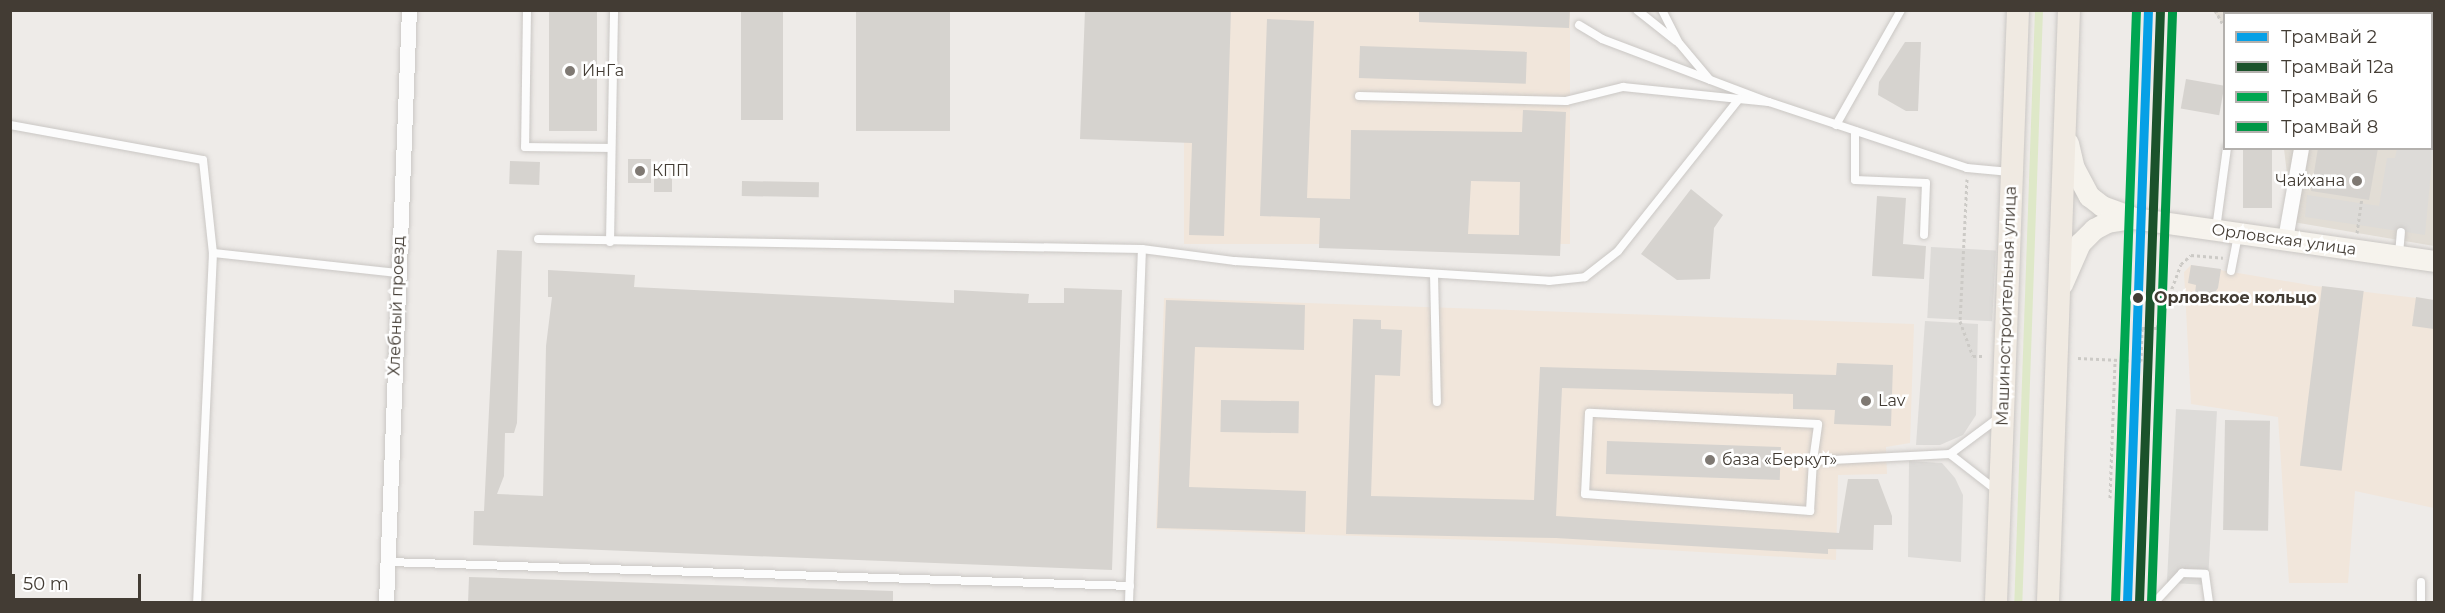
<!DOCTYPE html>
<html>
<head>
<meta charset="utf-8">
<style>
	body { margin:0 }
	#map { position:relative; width:2445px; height:613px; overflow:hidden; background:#eeebe8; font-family:Montserrat,sans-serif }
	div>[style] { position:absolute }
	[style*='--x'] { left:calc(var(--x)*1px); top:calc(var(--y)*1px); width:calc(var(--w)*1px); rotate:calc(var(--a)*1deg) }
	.residential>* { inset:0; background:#e2ddd5 }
	.commercial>* { inset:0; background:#f1e6db; transform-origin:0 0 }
	.green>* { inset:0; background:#dee8c8; transform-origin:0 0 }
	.parking>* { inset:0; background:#dddbd8; transform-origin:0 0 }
	.stream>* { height:5px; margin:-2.5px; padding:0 2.5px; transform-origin:2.5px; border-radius:2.5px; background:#b9dbec }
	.building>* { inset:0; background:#d6d3cf; transform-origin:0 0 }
	.path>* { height:3px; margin-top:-1.5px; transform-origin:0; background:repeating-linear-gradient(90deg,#cccac6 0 3px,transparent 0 6px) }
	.roads { filter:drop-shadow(0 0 2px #cac7c4) drop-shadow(0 0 2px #cac7c4) }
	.lane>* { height:8px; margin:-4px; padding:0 4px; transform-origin:4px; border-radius:4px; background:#fcfcfc }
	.street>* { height:15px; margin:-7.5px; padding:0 7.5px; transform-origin:7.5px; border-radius:7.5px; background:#fcfcfc }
	.secondary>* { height:21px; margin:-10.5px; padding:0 10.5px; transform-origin:10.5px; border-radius:10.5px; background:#f6f3ed }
	.primary>* { height:22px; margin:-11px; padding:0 11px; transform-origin:11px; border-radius:11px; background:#f0eae2 }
	.tram-1>* { height:9px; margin:-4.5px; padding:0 4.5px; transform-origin:4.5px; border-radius:4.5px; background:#06a0e6 }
	.tram-2>* { height:9px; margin:-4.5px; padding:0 4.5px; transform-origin:4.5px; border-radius:4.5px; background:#1b522b }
	.tram-3>* { height:9px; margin:-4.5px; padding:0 4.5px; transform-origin:4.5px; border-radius:4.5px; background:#00a651 }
	.tram-4>* { height:9px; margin:-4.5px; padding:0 4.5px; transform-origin:4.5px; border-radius:4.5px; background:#009746 }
	.dots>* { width:16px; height:16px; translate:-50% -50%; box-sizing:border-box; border:3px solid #fff; border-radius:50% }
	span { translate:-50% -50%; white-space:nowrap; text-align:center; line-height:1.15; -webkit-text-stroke:5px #fff; paint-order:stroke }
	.poi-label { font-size:16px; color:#433c34 }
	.left { translate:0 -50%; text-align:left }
	.right { translate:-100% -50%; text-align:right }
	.street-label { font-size:16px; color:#433c34 }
	.stop-label { font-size:16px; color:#433c34; font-weight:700 }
	.frame { position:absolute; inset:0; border:12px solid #433c34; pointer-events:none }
	.legend { position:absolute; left:2223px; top:12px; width:210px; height:138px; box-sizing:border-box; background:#fff; border:2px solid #b4b1ae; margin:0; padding:8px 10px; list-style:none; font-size:18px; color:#433c34 }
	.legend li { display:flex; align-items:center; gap:12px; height:30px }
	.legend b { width:30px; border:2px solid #b4b1ae }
	.scale { position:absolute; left:12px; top:574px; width:129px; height:27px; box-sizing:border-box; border:3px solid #433c34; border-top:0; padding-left:8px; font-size:18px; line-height:21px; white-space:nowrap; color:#433c34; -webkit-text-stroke:4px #fff; paint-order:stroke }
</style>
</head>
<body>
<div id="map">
	<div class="residential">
		<i style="clip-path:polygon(2212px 10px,2434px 11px,2434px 246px,2293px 222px,2284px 149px,2432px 148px,2432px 14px,2224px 14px,2224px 25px)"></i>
	</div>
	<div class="commercial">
		<i style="left:1184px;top:11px;width:386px;height:233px"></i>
		<i style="clip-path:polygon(2191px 265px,2315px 286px,2434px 300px,2434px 508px,2355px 491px,2348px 583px,2289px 583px,2278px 417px,2191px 404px,2184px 272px)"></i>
		<i style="clip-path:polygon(1164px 298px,1914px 324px,1910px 443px,1886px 447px,1887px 474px,1838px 475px,1836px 560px,1530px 542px,1156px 529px)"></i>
	</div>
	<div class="green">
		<i style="left:2043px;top:10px;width:592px;height:8px;rotate:92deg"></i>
	</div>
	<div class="parking">
		<i style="clip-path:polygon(2432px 140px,2434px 140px,2425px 235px,2305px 217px,2307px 195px,2379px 206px,2387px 158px,2395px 158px,2397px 149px,2432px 148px)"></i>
		<i style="left:1931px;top:247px;width:65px;height:71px;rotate:3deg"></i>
		<i style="clip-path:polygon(1925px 321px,1978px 324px,1976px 415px,1963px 435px,1940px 445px,1916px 445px)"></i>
		<i style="left:2176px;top:409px;width:41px;height:174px;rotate:3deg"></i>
		<i style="clip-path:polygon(1909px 461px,1942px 463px,1955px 478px,1963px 495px,1961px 562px,1908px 557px)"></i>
	</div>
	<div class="stream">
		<i style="--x:2315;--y:13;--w:3;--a:-72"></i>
	</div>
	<div class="building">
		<i style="left:549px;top:10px;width:48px;height:121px"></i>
		<i style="left:741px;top:10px;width:42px;height:110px"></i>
		<i style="left:856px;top:10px;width:94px;height:121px"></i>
		<i style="clip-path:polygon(1085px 10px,1231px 10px,1224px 236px,1189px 235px,1192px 143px,1080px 139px)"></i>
		<i style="clip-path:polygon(1419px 10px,1570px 10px,1569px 28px,1419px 22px)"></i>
		<i style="clip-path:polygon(evenodd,1267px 19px,1314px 21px,1307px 198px,1350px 199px,1351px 130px,1522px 132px,1523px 110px,1566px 112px,1560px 256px,1319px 248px,1320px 218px,1260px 216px,1267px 19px,1471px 181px,1520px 182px,1519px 235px,1468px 234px,1471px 181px)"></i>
		<i style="clip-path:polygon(1905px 42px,1921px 42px,1918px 111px,1906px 111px,1878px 95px,1879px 82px)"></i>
		<i style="left:1360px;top:46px;width:167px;height:32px;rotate:2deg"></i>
		<i style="left:2186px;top:79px;width:39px;height:30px;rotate:10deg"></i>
		<i style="left:2243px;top:148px;width:29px;height:60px"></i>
		<i style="clip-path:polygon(2318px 148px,2378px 148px,2369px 200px,2311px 191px)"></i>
		<i style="left:628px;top:159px;width:23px;height:24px"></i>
		<i style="left:510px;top:161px;width:30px;height:23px;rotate:2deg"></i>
		<i style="left:654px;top:178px;width:18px;height:14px"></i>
		<i style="left:742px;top:181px;width:77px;height:15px;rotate:1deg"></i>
		<i style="clip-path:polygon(1691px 189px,1723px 215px,1714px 228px,1710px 279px,1677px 280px,1641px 254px)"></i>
		<i style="clip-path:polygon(1877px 196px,1906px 198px,1903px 244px,1926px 246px,1924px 279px,1872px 276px)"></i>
		<i style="clip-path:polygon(497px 250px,522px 251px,517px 423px,514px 433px,505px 433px,504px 476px,497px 494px,543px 496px,546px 346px,552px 297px,548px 297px,548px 270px,635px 275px,634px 287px,954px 303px,954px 290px,1029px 294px,1028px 303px,1064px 303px,1064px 288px,1122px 290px,1112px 570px,473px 545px,474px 511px,484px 511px)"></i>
		<i style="clip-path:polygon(2191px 265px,2221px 269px,2218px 288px,2207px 304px,2194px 302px,2196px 285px,2188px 283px)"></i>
		<i style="left:2322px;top:286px;width:42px;height:181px;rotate:7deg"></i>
		<i style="clip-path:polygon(2416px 297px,2434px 300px,2434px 329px,2412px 326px)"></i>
		<i style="clip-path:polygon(1166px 300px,1305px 305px,1304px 350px,1195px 347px,1189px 487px,1306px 491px,1305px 532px,1157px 528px)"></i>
		<i style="clip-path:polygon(1353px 319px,1381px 320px,1381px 329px,1402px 330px,1400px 376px,1375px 375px,1371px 496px,1534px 500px,1540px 367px,1836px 375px,1837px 363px,1893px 365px,1891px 426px,1834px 424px,1835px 410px,1793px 409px,1793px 394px,1562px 388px,1556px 516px,1839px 533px,1848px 479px,1878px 479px,1892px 516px,1892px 525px,1874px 525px,1873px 550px,1828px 549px,1828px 554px,1556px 538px,1346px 534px)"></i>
		<i style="left:1221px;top:400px;width:78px;height:32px;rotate:1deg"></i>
		<i style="left:2225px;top:420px;width:45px;height:110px;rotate:1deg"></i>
		<i style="left:1607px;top:441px;width:174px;height:33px;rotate:2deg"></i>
		<i style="clip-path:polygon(469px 577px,893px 591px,893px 603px,468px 603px)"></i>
	</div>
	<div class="path">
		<i style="--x:2215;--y:10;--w:18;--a:61"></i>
		<i style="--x:1967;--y:179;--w:142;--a:92.8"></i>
		<i style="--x:1960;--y:321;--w:37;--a:70"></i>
		<i style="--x:1973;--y:356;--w:12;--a:0"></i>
		<i style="--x:2357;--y:233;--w:34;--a:-82"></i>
		<i style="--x:2078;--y:358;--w:63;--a:2.7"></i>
		<i style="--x:2141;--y:361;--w:33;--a:-88"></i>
		<i style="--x:2142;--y:328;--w:15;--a:0"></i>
		<i style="--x:2157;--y:328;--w:68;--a:-69.4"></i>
		<i style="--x:2181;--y:264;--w:13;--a:-42"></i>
		<i style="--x:2191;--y:255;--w:32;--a:5"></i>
		<i style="--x:2110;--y:498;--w:138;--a:-87.9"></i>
	</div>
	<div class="roads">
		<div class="lane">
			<i style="--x:527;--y:10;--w:137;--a:90.8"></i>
			<i style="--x:525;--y:147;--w:86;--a:0.7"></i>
			<i style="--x:1637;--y:10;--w:50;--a:38.5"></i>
			<i style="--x:1662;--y:10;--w:37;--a:63"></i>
			<i style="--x:1679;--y:43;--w:48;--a:50"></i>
			<i style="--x:1579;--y:25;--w:27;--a:31"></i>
			<i style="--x:1602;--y:39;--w:178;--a:20.7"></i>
			<i style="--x:1769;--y:102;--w:209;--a:18.4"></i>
			<i style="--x:1967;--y:168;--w:43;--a:5.3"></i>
			<i style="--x:1359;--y:96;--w:207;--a:1.4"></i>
			<i style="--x:1566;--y:101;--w:59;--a:-13.8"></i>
			<i style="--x:1623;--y:87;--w:117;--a:5.9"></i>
			<i style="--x:10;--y:125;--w:196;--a:10.3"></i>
			<i style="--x:203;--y:160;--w:94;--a:83.9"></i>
			<i style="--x:213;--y:253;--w:349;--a:92.6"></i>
			<i style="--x:1836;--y:125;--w:132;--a:-60.5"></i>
			<i style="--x:1855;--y:131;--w:49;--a:90"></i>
			<i style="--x:1855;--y:180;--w:71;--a:2.4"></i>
			<i style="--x:1926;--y:183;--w:52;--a:92.2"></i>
			<i style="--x:2216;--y:229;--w:82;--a:-82.3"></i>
			<i style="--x:538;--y:239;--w:604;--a:0.95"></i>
			<i style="--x:1142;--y:249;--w:94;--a:7.4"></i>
			<i style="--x:1235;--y:261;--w:315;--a:3.6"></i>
			<i style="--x:1549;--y:281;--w:36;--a:-6"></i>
			<i style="--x:1585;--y:277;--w:42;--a:-38.2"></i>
			<i style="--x:1618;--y:251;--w:194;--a:-51.5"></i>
			<i style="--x:1739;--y:99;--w:30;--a:6"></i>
			<i style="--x:610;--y:242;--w:232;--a:-89"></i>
			<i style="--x:213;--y:253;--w:186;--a:6.2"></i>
			<i style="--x:2399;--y:254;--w:22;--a:-85"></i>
			<i style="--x:2231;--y:271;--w:37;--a:-79"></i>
			<i style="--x:1434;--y:274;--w:128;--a:88.7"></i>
			<i style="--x:1950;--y:454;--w:58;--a:38"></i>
			<i style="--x:1813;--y:461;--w:37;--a:-82"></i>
			<i style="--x:1818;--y:424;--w:229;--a:-177.2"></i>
			<i style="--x:1589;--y:413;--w:81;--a:92.8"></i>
			<i style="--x:1585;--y:494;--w:226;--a:4.3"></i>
			<i style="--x:1810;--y:511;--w:50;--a:-86.6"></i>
			<i style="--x:1813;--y:461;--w:137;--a:-2.9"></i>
			<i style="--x:1950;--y:454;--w:59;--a:-36.7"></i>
			<i style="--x:388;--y:562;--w:742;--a:1.85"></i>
			<i style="--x:2421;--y:582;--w:20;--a:90"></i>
			<i style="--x:1129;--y:602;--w:353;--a:-87.9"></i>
			<i style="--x:2155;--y:602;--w:40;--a:-47"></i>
			<i style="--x:2182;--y:573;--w:23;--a:2"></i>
			<i style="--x:2205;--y:574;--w:28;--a:82"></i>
		</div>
		<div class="street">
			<i style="--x:2415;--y:14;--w:4;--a:-76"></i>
			<i style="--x:2285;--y:239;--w:92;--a:-80"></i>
			<i style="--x:386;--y:602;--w:592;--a:-87.78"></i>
		</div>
		<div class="secondary">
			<i style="--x:2068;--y:143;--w:26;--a:77"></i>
			<i style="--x:2074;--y:168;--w:32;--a:62"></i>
			<i style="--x:2089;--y:196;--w:16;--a:38"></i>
			<i style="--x:2102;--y:206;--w:30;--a:20"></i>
			<i style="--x:2062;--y:284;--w:45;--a:-66.3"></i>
			<i style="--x:2080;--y:243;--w:20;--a:-45"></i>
			<i style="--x:2094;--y:229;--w:15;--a:-28"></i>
			<i style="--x:2107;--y:222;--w:26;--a:-9"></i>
			<i style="--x:2133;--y:218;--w:304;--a:8.1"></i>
		</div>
		<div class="primary">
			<i style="--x:1996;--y:602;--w:592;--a:-87.87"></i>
			<i style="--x:2048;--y:602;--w:592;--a:-87.97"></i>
		</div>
	</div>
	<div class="tram-1">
		<i style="--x:2127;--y:602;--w:592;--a:-87.97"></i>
	</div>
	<div class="tram-2">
		<i style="--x:2139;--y:602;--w:592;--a:-87.97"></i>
	</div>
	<div class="tram-3">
		<i style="--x:2115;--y:602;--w:592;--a:-87.97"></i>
	</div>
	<div class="tram-4">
		<i style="--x:2151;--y:602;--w:591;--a:-87.96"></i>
	</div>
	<div class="dots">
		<i style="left:570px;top:71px;background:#7f7973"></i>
		<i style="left:640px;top:171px;background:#7f7973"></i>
		<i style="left:2357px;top:181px;background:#7f7973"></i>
		<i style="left:2138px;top:298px;background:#433c34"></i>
		<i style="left:1866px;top:401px;background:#7f7973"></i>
		<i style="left:1710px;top:460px;background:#7f7973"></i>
	</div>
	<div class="poi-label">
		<span class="left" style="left:582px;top:71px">ИнГа</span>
		<span class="left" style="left:652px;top:171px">КПП</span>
		<span class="right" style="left:2345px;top:181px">Чайхана</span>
		<span class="left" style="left:1878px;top:401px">Lav</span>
		<span class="left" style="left:1722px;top:460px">база «Беркут»</span>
	</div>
	<div class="street-label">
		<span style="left:2284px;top:240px;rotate:8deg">Орловская улица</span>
		<span style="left:397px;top:306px;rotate:-88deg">Хлебный проезд</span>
		<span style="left:2007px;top:306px;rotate:-88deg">Машиностроительная улица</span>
	</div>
	<div class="stop-label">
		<span class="left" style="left:2154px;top:298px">Орловское кольцо</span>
	</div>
	<div class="frame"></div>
	<ul class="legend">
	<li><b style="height:8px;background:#06a0e6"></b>Трамвай 2</li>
	<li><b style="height:8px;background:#1b522b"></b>Трамвай 12а</li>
	<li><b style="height:8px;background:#00a651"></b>Трамвай 6</li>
	<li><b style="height:8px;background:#009746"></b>Трамвай 8</li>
	</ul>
	<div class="scale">50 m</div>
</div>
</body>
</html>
